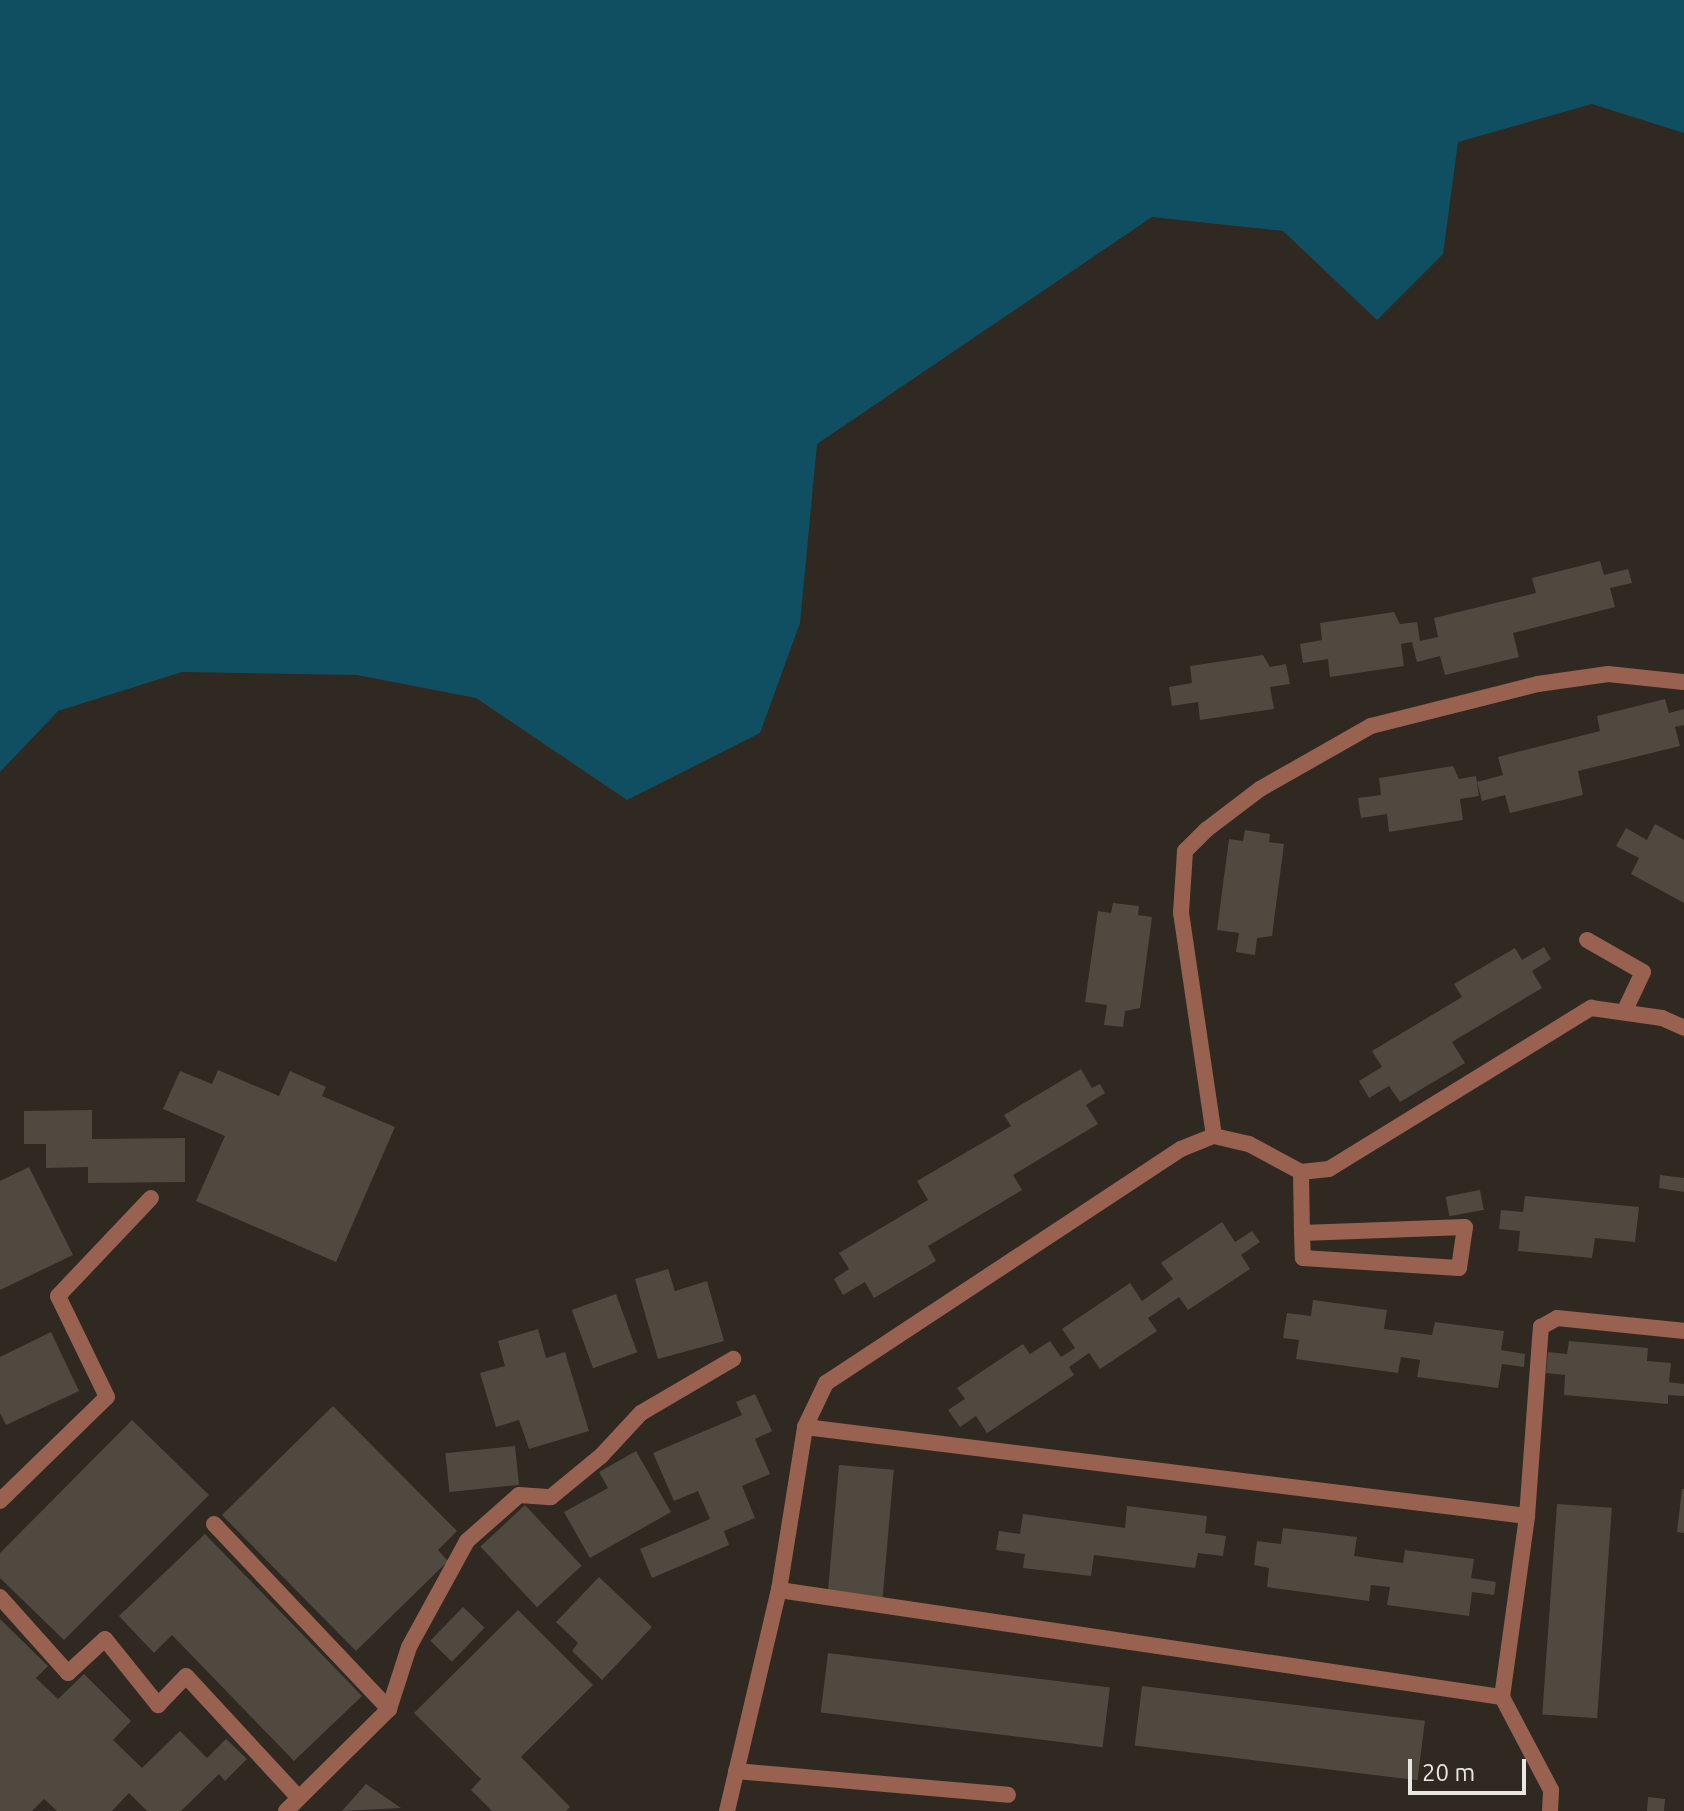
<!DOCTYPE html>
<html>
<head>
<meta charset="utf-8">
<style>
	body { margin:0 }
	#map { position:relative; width:1684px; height:1811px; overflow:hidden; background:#2f2921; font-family:Ubuntu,sans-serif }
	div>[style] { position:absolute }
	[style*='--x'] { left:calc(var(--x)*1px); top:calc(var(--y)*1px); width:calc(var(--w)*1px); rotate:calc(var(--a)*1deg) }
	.water>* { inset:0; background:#104f61 }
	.building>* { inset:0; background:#4f4940; transform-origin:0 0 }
	.street>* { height:16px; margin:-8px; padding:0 8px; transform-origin:8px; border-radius:8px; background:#986150 }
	span { translate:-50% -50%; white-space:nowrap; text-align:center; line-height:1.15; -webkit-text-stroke:7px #2f2921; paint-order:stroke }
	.scale { position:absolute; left:1408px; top:1759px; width:118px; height:36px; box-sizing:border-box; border:4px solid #eae6e1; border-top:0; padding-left:10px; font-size:24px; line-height:28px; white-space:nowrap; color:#eae6e1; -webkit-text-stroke:6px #2f2921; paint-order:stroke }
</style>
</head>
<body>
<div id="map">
	<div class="water">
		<i style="clip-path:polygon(0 0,1684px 0,1684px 133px,1592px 104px,1458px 142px,1443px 254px,1377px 320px,1283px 231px,1152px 217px,817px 444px,800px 623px,760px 733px,627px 800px,476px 698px,357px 675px,182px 672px,58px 711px,0 772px)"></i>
	</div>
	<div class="building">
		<i style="clip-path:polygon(1600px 561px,1604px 575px,1628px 569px,1632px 583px,1610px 588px,1615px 607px,1513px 633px,1519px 657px,1445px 675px,1440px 656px,1417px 662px,1412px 642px,1401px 644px,1404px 666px,1330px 677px,1328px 659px,1303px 663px,1300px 644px,1322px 640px,1320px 623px,1394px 612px,1400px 624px,1417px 622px,1420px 641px,1438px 637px,1434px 618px,1536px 593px,1532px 578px)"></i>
		<i style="clip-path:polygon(1263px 655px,1270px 667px,1286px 664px,1290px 684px,1270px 687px,1274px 709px,1200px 720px,1198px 702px,1172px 706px,1169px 687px,1192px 683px,1190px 666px)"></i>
		<i style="clip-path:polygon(1665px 699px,1669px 713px,1684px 709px,1684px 725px,1675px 727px,1680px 746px,1578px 771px,1583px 795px,1510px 813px,1505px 795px,1482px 801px,1477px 782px,1503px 775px,1498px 757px,1600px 731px,1597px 716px)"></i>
		<i style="clip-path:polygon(1453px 766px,1459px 779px,1476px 776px,1479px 796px,1460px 799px,1463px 820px,1389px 832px,1387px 814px,1361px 818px,1358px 798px,1381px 795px,1379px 778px)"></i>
		<i style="clip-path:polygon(1655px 824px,1684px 840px,1684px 903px,1631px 874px,1639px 858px,1616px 846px,1626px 828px,1647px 840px)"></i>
		<i style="clip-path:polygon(1245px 830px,1270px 834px,1269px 842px,1284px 844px,1272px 936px,1257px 938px,1255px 955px,1236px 952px,1239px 933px,1217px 930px,1229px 839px,1243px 841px)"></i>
		<i style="clip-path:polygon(1113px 903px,1139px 906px,1138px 915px,1152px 917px,1140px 1008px,1125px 1011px,1123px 1027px,1104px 1025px,1107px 1005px,1085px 1002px,1098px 911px,1111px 913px)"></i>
		<i style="clip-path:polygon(1544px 947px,1551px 959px,1532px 971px,1542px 988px,1452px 1042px,1465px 1063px,1400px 1102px,1389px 1086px,1369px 1098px,1359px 1081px,1382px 1067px,1372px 1051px,1462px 997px,1454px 984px,1515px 948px,1522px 960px)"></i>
		<i style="clip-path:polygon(1081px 1069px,1092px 1088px,1100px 1084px,1105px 1093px,1086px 1105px,1098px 1124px,1013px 1175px,1022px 1190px,928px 1246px,936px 1261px,874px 1298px,865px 1282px,843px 1295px,834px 1279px,849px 1269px,839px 1253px,928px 1200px,917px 1181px,1011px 1126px,1004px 1115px)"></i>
		<i style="clip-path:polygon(218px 1070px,279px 1096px,290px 1071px,326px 1087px,322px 1096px,395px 1127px,336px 1262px,196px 1201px,225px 1136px,163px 1109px,180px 1071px,212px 1084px)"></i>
		<i style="clip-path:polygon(92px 1110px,92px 1139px,185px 1138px,185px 1182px,88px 1183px,88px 1167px,46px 1168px,46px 1144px,24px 1144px,24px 1111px)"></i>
		<i style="clip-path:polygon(29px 1167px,73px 1255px,0 1290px,0 1181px)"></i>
		<i style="clip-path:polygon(1660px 1175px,1684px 1178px,1684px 1192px,1659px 1188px)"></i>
		<i style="left:1480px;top:1190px;width:20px;height:35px;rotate:79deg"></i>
		<i style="clip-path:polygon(1525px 1196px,1639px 1207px,1635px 1242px,1595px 1238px,1592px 1258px,1518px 1251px,1520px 1231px,1499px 1229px,1501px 1210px,1523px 1212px)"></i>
		<i style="clip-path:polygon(1222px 1222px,1235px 1242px,1252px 1231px,1260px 1242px,1241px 1255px,1250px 1269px,1188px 1310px,1179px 1297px,1148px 1318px,1157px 1331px,1100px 1369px,1089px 1353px,1069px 1367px,1074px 1375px,987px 1433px,976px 1416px,960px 1427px,948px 1410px,965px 1399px,957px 1388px,1023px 1344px,1030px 1354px,1050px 1341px,1061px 1357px,1075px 1348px,1062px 1329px,1130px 1283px,1142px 1301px,1173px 1279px,1161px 1263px)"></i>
		<i style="clip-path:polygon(668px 1269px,675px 1291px,707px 1281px,724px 1341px,658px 1359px,635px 1279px)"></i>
		<i style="left:616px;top:1294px;width:62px;height:47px;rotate:70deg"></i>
		<i style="clip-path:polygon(1313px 1300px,1387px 1310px,1384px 1329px,1432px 1335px,1435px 1322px,1504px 1331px,1501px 1350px,1525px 1354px,1524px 1367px,1502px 1364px,1498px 1388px,1417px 1377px,1420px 1360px,1401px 1357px,1398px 1373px,1296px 1359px,1299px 1340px,1283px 1338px,1287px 1313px,1311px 1316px)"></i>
		<i style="clip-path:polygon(538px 1329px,546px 1358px,565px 1352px,589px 1431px,529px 1449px,519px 1420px,496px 1427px,480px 1373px,505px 1366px,498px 1341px)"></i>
		<i style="clip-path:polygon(51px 1332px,79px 1391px,6px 1425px,0 1413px,0 1357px)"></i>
		<i style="clip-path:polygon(1569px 1341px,1648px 1348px,1647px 1361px,1671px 1363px,1669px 1382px,1684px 1384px,1684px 1396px,1668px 1395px,1668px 1404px,1564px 1395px,1565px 1375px,1546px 1373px,1548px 1352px,1567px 1354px)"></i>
		<i style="clip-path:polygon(755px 1394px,772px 1431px,755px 1439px,770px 1474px,742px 1486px,755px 1518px,724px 1531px,729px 1545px,652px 1578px,640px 1549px,710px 1519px,698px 1491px,674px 1501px,653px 1453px,742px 1415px,736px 1402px)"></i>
		<i style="clip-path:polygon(333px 1406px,457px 1531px,438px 1550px,448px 1561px,356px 1651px,222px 1515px)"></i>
		<i style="clip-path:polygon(132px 1420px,209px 1495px,64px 1640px,0 1578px,0 1553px)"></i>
		<i style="left:515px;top:1446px;width:39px;height:70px;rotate:84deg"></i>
		<i style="clip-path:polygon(636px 1451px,671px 1512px,590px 1558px,564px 1512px,608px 1488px,599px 1472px)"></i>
		<i style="left:839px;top:1465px;width:55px;height:129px;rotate:5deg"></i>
		<i style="clip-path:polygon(1682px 1489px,1684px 1489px,1684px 1533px,1677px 1532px)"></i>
		<i style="left:1557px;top:1504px;width:55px;height:211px;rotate:4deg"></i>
		<i style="left:525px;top:1505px;width:83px;height:61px;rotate:47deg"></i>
		<i style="clip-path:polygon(1127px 1506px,1207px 1516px,1205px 1533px,1226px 1536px,1223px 1556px,1198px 1553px,1195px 1568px,1094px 1555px,1091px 1576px,1023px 1568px,1025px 1554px,996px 1550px,999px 1531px,1020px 1534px,1023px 1514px,1125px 1528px)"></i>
		<i style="clip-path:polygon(1283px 1528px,1357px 1537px,1354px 1556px,1403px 1563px,1405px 1550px,1474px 1559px,1471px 1578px,1496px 1582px,1494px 1595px,1472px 1592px,1469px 1616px,1387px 1605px,1390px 1587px,1371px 1585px,1369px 1601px,1267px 1587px,1269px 1568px,1254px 1565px,1257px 1541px,1281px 1544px)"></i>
		<i style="clip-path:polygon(205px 1534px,362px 1696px,294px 1761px,172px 1635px,154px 1653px,119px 1616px)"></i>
		<i style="clip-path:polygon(599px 1577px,652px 1627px,602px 1680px,572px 1651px,578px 1643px,556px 1622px)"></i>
		<i style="left:463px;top:1607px;width:30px;height:47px;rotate:44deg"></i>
		<i style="clip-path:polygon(518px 1610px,593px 1685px,521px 1757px,570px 1807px,566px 1811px,492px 1811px,471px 1790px,481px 1779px,414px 1713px)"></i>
		<i style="clip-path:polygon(0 1619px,48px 1666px,36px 1678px,58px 1699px,84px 1674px,131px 1721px,113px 1740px,142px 1768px,180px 1731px,207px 1758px,226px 1739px,247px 1759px,225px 1781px,219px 1774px,181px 1811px,147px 1811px,129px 1793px,112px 1811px,57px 1811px,44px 1799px,32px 1811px,0 1811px)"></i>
		<i style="left:828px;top:1653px;width:284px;height:60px;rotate:7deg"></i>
		<i style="left:1142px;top:1686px;width:285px;height:60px;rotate:7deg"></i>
		<i style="clip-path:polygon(366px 1784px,401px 1808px,342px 1811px)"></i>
		<i style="clip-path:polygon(1648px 1797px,1665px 1799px,1664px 1811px,1647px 1811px)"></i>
	</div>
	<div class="street">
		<i style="--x:1587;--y:940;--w:64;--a:29.7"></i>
		<i style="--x:1643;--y:972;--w:42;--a:115.3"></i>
		<i style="--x:1214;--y:1136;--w:225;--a:-98.4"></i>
		<i style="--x:1181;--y:913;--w:62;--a:-86.3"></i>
		<i style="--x:1185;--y:851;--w:30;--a:-45"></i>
		<i style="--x:1206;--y:830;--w:68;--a:-37.2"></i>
		<i style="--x:1260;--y:789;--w:128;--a:-29.6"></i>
		<i style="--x:1371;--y:726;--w:172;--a:-14.1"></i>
		<i style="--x:1538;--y:684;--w:71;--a:-8.1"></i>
		<i style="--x:1608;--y:674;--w:76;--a:6"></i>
		<i style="--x:1301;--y:1172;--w:61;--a:89.1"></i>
		<i style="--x:1302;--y:1233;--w:25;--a:88"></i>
		<i style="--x:1303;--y:1258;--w:156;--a:3.7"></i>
		<i style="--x:1459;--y:1268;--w:41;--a:-81.7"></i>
		<i style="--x:1465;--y:1227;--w:163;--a:177.9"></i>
		<i style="--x:805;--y:1427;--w:727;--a:7.03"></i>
		<i style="--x:0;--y:1501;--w:149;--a:-44.2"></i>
		<i style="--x:107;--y:1397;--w:112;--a:-115.9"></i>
		<i style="--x:58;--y:1296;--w:135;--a:-46.5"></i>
		<i style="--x:214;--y:1524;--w:255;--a:46.6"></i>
		<i style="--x:779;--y:1590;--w:731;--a:8.42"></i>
		<i style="--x:0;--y:1597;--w:102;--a:48.2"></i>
		<i style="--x:68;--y:1673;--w:50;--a:-42.6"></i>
		<i style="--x:105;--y:1639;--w:85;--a:51.2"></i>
		<i style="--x:158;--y:1705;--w:40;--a:-46"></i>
		<i style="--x:186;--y:1676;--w:165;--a:47.2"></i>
		<i style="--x:736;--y:1771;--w:273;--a:5"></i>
		<i style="--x:286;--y:1811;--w:145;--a:-44.7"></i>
		<i style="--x:389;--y:1709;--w:65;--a:-72.1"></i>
		<i style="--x:409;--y:1647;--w:121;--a:-61.3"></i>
		<i style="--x:467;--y:1541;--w:69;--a:-41.5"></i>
		<i style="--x:519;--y:1495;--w:32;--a:4"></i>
		<i style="--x:551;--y:1497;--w:65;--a:-39.4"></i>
		<i style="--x:601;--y:1456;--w:59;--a:-47.1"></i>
		<i style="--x:641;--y:1413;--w:107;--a:-30.4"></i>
		<i style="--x:727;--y:1811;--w:227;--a:-76.8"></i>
		<i style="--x:779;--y:1590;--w:165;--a:-80.9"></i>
		<i style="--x:805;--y:1427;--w:49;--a:-64.5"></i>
		<i style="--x:826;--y:1383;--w:425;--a:-33.4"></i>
		<i style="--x:1181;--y:1149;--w:35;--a:-22"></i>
		<i style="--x:1214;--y:1136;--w:36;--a:13"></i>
		<i style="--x:1249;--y:1144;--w:59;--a:28.3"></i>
		<i style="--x:1301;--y:1172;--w:28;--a:-6"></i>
		<i style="--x:1329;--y:1169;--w:308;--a:-31.6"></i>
		<i style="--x:1591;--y:1008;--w:72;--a:8"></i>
		<i style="--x:1662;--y:1018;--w:24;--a:24"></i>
		<i style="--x:1550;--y:1811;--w:21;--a:-87"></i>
		<i style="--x:1551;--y:1790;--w:105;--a:-117.8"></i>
		<i style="--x:1502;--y:1697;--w:183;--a:-82.1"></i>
		<i style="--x:1527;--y:1516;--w:190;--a:-85.8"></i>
		<i style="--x:1541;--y:1327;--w:18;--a:-29"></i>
		<i style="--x:1557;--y:1318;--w:128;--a:5.8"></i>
	</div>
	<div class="scale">20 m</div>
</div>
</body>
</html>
